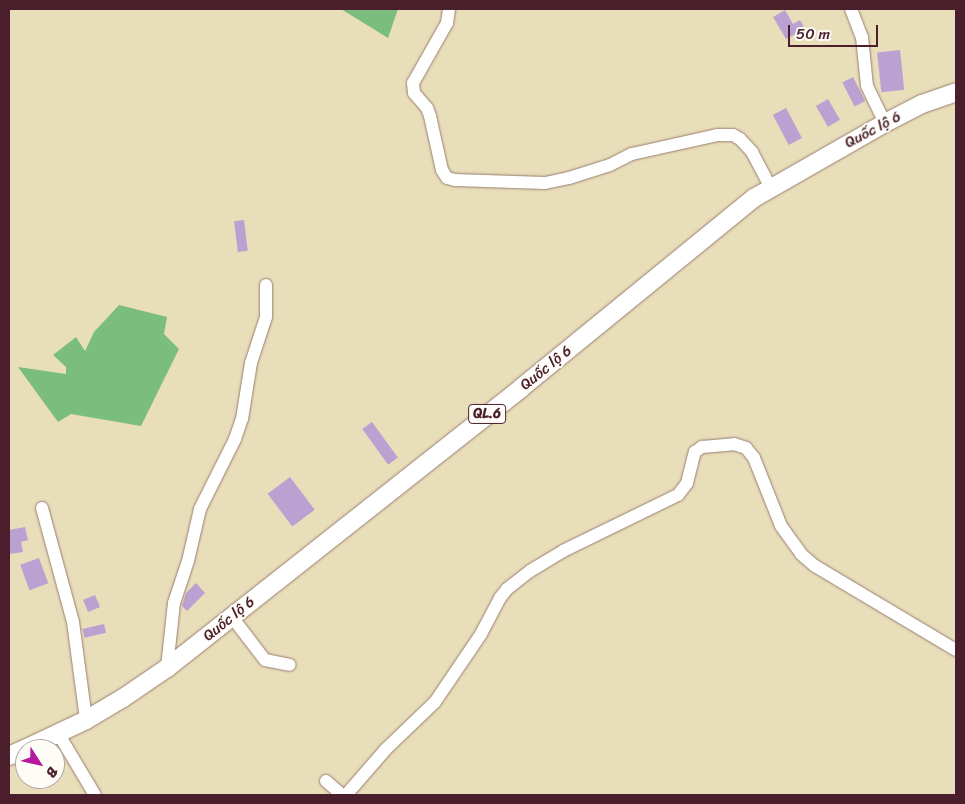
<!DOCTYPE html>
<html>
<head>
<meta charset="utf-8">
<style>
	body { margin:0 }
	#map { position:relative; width:965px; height:804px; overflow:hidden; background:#e8deb9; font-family:Sriracha,sans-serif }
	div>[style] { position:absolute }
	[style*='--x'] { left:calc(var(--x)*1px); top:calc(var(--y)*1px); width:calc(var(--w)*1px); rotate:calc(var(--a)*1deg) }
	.forest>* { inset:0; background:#7abd7f }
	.building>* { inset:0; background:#bba0d2; transform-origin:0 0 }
	.roads { filter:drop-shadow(0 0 1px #997e72) drop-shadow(0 0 1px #997e72) }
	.minor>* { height:12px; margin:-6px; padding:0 6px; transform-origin:6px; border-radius:6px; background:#fff }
	.highway>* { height:18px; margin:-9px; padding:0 9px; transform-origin:9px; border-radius:9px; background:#fff }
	span { translate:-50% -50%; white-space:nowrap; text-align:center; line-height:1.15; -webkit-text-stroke:4px #fdfcf7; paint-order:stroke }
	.shield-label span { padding:1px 4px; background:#fdfcf7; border:1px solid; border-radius:4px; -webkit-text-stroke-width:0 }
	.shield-label { font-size:14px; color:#4a1f2b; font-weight:700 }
	.street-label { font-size:15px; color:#4a1f2b }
	.frame { position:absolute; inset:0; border:10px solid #4a1f2b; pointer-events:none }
	.north { position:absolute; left:15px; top:739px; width:50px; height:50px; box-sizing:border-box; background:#fdfcf7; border:1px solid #b5a4a5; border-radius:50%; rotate:125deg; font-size:14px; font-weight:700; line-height:20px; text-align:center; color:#4a1f2b }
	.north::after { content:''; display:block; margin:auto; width:18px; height:22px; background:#b5179e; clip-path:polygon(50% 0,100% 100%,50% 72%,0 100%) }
	.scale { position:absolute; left:788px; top:25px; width:90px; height:22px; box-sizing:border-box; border:2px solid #4a1f2b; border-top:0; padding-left:6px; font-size:15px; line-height:18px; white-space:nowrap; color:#4a1f2b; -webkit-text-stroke:4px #fdfcf7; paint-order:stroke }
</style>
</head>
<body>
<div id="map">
	<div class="forest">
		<i style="clip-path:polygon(341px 9px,398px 9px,388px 38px)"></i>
		<i style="clip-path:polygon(119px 305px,167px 317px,164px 334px,179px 349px,141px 426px,71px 414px,58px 422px,18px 367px,66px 374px,66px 367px,53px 355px,76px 337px,85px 351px,94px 332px)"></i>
	</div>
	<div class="building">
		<i style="clip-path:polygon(785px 10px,793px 24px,800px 20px,805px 29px,786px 39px,773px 17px)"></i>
		<i style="left:900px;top:50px;width:40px;height:23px;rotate:84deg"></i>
		<i style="left:853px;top:77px;width:27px;height:12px;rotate:63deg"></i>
		<i style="left:828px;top:99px;width:24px;height:14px;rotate:60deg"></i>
		<i style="left:786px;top:108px;width:34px;height:15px;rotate:62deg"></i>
		<i style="left:244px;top:220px;width:31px;height:10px;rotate:83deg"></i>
		<i style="left:372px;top:422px;width:44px;height:12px;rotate:54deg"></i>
		<i style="left:290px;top:477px;width:41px;height:28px;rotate:53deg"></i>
		<i style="clip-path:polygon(25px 527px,28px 540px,21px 542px,23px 552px,9px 554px,9px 530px)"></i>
		<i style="left:39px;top:558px;width:27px;height:20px;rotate:70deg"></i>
		<i style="clip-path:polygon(196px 583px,205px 593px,187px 611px,182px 606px,186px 593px)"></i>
		<i style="left:95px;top:595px;width:13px;height:13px;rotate:67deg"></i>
		<i style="left:104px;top:624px;width:9px;height:22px;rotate:77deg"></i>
	</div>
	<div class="roads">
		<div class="minor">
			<i style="--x:449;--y:9;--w:14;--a:98"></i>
			<i style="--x:447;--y:23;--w:69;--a:119.5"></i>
			<i style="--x:413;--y:83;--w:10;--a:84"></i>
			<i style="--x:414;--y:93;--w:20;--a:49"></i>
			<i style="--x:427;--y:108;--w:9;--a:69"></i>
			<i style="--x:430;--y:116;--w:55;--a:77.5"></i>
			<i style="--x:442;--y:170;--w:9;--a:58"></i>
			<i style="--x:447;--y:178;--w:8;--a:14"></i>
			<i style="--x:455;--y:180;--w:90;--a:1.9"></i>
			<i style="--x:545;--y:183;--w:25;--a:-12"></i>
			<i style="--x:569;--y:178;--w:43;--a:-17.6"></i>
			<i style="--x:610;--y:165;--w:25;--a:-27"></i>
			<i style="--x:632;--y:154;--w:87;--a:-12.6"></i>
			<i style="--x:717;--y:135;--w:16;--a:0"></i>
			<i style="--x:733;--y:135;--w:8;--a:30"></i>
			<i style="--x:740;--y:139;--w:18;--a:47"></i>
			<i style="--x:752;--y:152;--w:41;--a:62.2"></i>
			<i style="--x:851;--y:9;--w:30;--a:69"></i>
			<i style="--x:862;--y:37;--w:49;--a:84.2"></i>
			<i style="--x:867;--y:86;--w:41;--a:64.1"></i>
			<i style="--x:42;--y:508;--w:118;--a:74.8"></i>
			<i style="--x:73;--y:622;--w:99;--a:82.4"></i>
			<i style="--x:232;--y:617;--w:54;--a:52.5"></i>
			<i style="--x:265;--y:660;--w:25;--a:11"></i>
			<i style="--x:167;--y:668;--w:65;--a:-83.9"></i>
			<i style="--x:174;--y:603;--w:44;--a:-71.6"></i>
			<i style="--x:188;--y:561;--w:53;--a:-77"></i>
			<i style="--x:200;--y:509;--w:78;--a:-63.4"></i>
			<i style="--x:235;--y:439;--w:21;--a:-71"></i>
			<i style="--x:242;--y:419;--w:57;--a:-80.9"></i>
			<i style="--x:251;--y:363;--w:48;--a:-71.9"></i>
			<i style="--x:266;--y:317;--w:32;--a:-90"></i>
			<i style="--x:58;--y:733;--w:72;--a:59.2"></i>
			<i style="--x:326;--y:781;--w:21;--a:41"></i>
			<i style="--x:346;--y:795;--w:61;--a:-49"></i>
			<i style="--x:386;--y:749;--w:68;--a:-43.8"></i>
			<i style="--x:435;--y:702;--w:82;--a:-55.9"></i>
			<i style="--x:481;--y:634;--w:41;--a:-62.2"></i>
			<i style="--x:500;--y:598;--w:11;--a:-52"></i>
			<i style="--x:507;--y:589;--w:29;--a:-38"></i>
			<i style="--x:530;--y:571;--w:39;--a:-31"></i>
			<i style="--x:563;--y:551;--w:128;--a:-26"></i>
			<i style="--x:678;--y:495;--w:15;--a:-53"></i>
			<i style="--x:687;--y:483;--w:32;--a:-76"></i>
			<i style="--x:695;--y:452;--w:9;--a:-36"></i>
			<i style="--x:702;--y:447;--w:32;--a:-5"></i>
			<i style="--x:734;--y:444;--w:13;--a:18"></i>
			<i style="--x:746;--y:448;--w:13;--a:51"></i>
			<i style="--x:754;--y:458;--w:73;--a:68.3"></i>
			<i style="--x:781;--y:526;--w:34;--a:54"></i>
			<i style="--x:801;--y:554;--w:18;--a:41"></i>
			<i style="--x:815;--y:566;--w:164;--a:30.8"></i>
		</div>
		<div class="highway">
			<i style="--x:25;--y:749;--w:68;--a:-25.4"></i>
			<i style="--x:86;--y:720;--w:43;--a:-30.7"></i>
			<i style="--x:123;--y:698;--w:53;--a:-34.3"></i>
			<i style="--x:167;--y:668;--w:451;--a:-38.3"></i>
			<i style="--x:521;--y:388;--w:301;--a:-39.2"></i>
			<i style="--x:754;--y:198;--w:151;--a:-29.8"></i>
			<i style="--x:885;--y:123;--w:42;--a:-27.2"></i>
			<i style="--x:922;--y:104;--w:36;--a:-19"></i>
			<i style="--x:9;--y:756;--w:17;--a:-24"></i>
		</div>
	</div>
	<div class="shield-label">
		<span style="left:487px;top:414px">QL.6</span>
	</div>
	<div class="street-label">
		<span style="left:873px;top:130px;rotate:-28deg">Quốc lộ 6</span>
		<span style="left:546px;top:368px;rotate:-39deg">Quốc lộ 6</span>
		<span style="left:229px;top:619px;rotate:-39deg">Quốc lộ 6</span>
	</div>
	<div class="frame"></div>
	<div class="north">B</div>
	<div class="scale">50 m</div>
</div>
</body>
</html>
